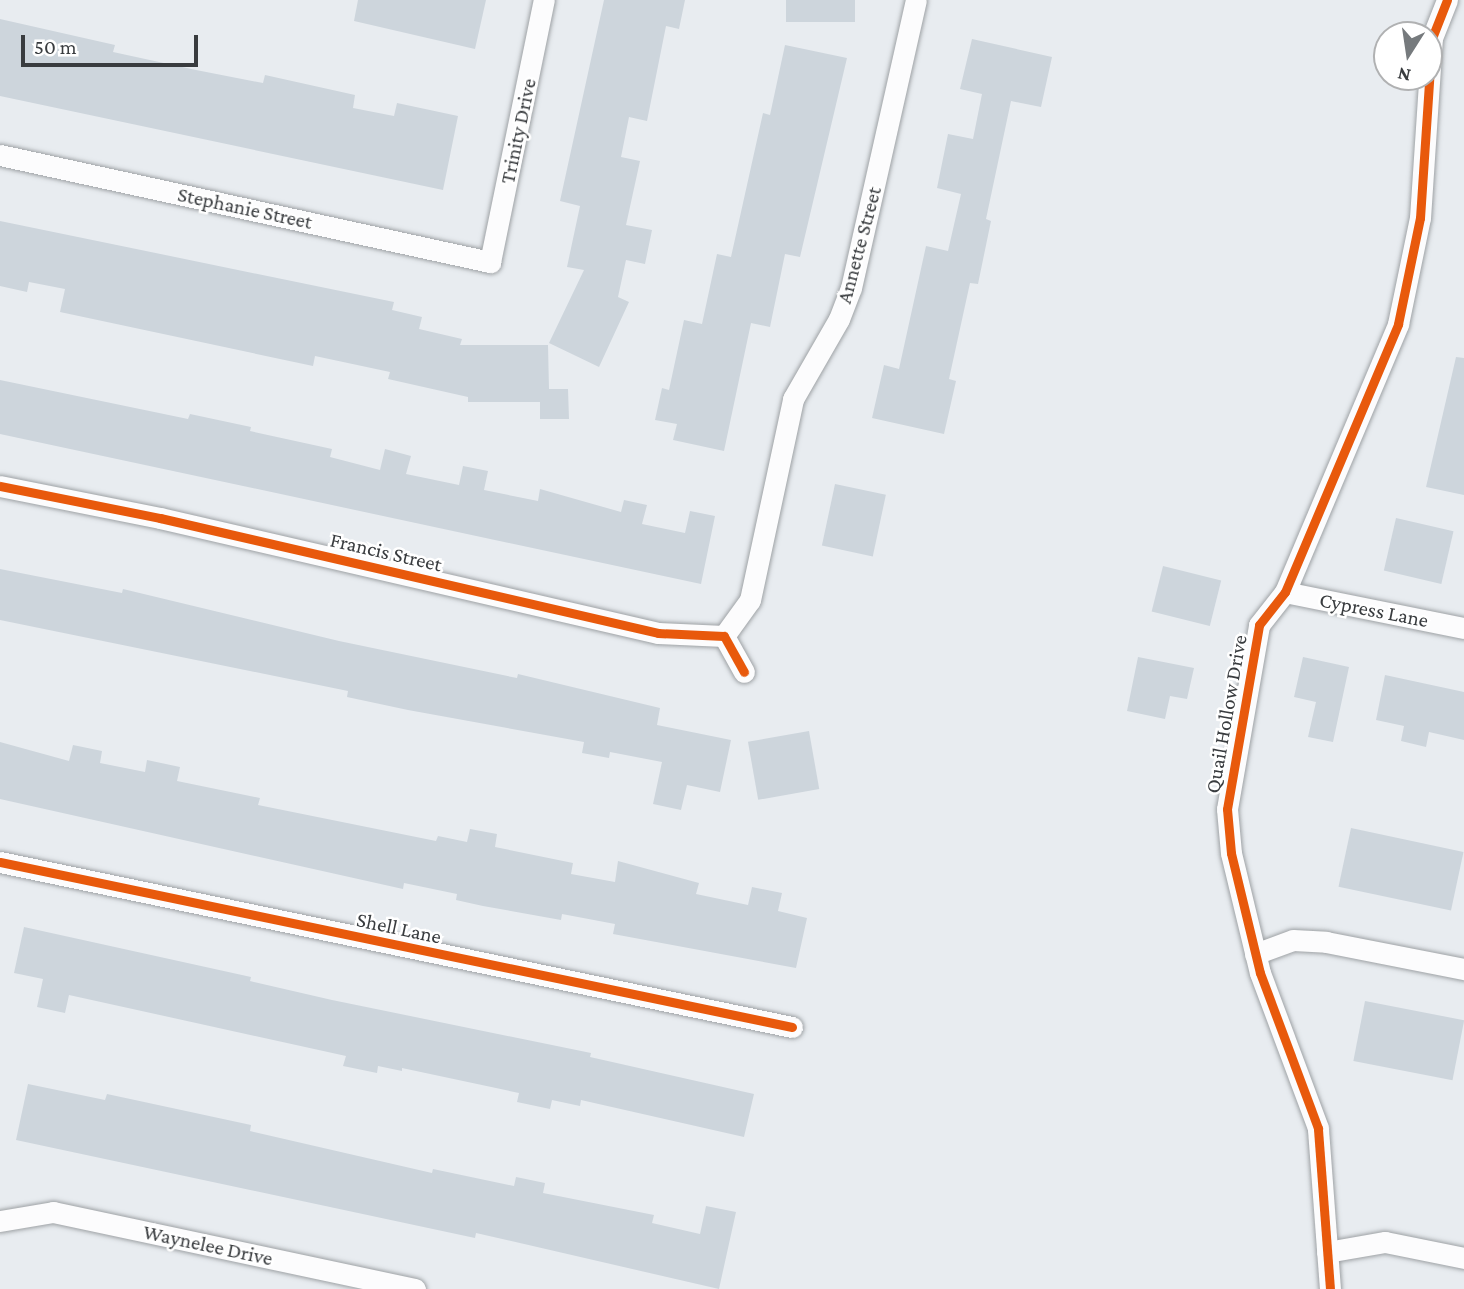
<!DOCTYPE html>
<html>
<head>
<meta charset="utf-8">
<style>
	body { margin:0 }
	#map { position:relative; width:1464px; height:1289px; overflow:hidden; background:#e8ecf0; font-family:"Crimson Pro",serif }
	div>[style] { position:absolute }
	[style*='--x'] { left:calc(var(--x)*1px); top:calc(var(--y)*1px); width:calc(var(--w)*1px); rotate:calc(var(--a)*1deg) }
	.building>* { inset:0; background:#cdd5dc; transform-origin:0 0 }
	.roads { filter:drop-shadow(0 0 2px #9ea2a5) drop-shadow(0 0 2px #9ea2a5) }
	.street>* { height:21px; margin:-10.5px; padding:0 10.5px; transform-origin:10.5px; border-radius:10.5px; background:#fcfcfd }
	.cycleway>* { height:9px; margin:-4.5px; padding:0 4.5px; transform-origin:4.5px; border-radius:4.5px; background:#e8590c }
	span { translate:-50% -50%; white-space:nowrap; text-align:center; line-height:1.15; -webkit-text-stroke:5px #fff; paint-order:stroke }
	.street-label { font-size:21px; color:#393c3f }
	.north { position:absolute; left:1373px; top:21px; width:70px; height:70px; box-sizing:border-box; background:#fff; border:2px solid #b0b1b2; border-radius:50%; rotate:192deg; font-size:19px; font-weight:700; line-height:28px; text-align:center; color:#393c3f }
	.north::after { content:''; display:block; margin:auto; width:24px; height:32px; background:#767a7d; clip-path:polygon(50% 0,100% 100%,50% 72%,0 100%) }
	.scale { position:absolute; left:21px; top:35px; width:177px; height:32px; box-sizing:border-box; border:4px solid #393c3f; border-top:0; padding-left:9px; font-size:21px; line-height:24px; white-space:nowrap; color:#393c3f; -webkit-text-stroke:5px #fff; paint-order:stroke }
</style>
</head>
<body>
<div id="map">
	<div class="building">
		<i style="clip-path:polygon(358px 0,486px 0,475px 49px,354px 21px)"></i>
		<i style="clip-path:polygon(604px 0,685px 0,679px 29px,666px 26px,647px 121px,629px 117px,621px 157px,640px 161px,626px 225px,652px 230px,645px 264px,626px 260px,618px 297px,629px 302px,599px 367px,549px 343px,584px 270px,567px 267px,580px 206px,560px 201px)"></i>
		<i style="left:786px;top:0;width:69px;height:22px"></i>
		<i style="clip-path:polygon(0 19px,115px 45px,113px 52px,196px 70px,263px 83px,265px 75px,355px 95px,353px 108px,394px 116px,397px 103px,458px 116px,443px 190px,0 96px)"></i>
		<i style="clip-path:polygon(972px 39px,1052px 57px,1041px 107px,1011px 101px,986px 219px,991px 221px,978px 284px,970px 283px,949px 379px,956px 381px,944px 434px,872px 418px,884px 365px,899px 369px,926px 246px,948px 251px,961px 194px,937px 188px,948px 134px,973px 139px,982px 94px,960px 89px)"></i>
		<i style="clip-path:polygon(785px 45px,847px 58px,800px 257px,785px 254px,770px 327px,751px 323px,724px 451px,673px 440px,677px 424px,655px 420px,662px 388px,669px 390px,684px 320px,702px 324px,717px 254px,731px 257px,763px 113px,770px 115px)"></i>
		<i style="clip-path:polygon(0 221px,394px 302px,392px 310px,422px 317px,419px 329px,462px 339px,460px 345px,548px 345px,549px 389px,568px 389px,569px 419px,540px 419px,540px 402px,468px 402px,468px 397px,388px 379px,390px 372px,315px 356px,313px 366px,60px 312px,65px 289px,29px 282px,27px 292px,0 286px)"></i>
		<i style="clip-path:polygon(1456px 357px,1464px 358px,1464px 495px,1426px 487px)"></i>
		<i style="clip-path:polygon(0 380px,188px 419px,190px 414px,251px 427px,250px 431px,332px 449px,330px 457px,380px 470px,385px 449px,411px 456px,406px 474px,459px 485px,463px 466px,488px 471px,484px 490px,538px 501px,540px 489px,621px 512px,624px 500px,647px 505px,642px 524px,685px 533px,690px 511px,715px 516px,701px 584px,0 434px)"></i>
		<i style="left:835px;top:484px;width:52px;height:63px;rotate:12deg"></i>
		<i style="left:1396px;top:518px;width:59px;height:54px;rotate:13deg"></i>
		<i style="left:1163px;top:566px;width:60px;height:47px;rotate:14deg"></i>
		<i style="clip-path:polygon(0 569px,122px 593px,123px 589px,339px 641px,517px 678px,518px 674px,660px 708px,657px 725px,731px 740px,720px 792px,687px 785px,681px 810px,653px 804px,662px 762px,610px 752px,609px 758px,582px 753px,584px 742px,408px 710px,347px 697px,348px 691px,0 620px)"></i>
		<i style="clip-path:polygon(1138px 657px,1194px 668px,1187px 699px,1170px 696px,1165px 719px,1127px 711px)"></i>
		<i style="clip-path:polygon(1303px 657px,1349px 667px,1333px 742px,1308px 737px,1316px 702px,1294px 697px)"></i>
		<i style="clip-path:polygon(1385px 675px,1464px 692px,1464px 740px,1429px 732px,1426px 747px,1401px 741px,1404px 726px,1376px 720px)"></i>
		<i style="left:809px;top:731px;width:59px;height:62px;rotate:80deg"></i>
		<i style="clip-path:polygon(0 742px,69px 761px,73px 745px,102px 751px,100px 763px,145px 772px,147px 760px,180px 767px,177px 781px,260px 798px,258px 805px,436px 841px,438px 836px,467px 842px,470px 829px,497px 834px,495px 847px,573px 863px,571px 874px,615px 882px,618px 861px,699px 883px,696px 894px,748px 905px,752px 887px,782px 893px,778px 911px,807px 918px,796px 968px,613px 934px,615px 924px,562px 914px,561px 920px,483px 906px,456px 900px,457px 894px,404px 883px,403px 889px,0 799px)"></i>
		<i style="left:1351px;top:828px;width:115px;height:60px;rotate:12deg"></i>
		<i style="clip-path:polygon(24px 927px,251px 977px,250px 981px,332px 1000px,591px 1053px,590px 1057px,754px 1094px,744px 1137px,581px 1100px,580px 1106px,552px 1100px,550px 1109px,517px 1102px,519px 1093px,402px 1068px,402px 1071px,378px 1066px,377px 1073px,343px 1066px,346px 1056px,69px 995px,65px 1013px,37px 1007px,43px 979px,14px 973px)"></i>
		<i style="left:1365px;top:1001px;width:101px;height:61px;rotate:11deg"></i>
		<i style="clip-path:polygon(28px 1084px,105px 1100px,107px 1094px,251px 1125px,250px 1131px,432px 1173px,433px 1169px,514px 1186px,516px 1177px,545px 1183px,543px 1193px,654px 1215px,652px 1223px,700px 1234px,706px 1206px,736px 1212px,719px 1289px,476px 1233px,475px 1238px,16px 1140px)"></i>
	</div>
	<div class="roads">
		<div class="street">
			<i style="--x:0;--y:155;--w:502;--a:12.32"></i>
			<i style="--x:490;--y:262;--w:268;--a:-78.4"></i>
			<i style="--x:0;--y:486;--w:163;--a:11.3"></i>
			<i style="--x:160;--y:518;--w:511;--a:13"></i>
			<i style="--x:658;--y:633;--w:66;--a:2.6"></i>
			<i style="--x:724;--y:636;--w:41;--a:60.9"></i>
			<i style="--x:1285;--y:592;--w:183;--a:11.4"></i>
			<i style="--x:724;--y:636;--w:44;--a:-54.2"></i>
			<i style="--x:750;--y:600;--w:206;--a:-77.9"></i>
			<i style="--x:793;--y:399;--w:92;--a:-60.1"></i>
			<i style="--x:839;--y:319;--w:33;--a:-69"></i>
			<i style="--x:851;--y:288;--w:295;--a:-77.3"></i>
			<i style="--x:0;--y:862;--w:809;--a:11.77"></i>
			<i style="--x:1255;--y:954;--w:40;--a:-20.2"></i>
			<i style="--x:1293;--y:940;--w:33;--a:3"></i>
			<i style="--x:1326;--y:942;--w:141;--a:11.1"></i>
			<i style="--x:0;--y:1221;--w:54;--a:-9.6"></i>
			<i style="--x:53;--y:1212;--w:370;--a:12"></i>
			<i style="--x:1327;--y:1252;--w:59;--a:-9.8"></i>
			<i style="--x:1385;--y:1242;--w:81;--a:11.4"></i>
			<i style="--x:1330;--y:1289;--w:161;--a:-94.3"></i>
			<i style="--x:1318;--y:1128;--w:165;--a:-110.5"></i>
			<i style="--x:1260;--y:973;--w:123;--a:-103.6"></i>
			<i style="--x:1231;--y:853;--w:44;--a:-95.2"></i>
			<i style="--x:1227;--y:809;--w:187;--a:-80.1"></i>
			<i style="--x:1259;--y:625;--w:42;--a:-51.8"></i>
			<i style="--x:1285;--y:592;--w:291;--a:-67.1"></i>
			<i style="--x:1398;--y:324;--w:108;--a:-78.3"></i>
			<i style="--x:1420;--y:218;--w:180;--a:-86.2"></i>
			<i style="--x:1432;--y:38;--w:41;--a:-68.5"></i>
		</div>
	</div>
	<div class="cycleway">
		<i style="--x:0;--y:486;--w:163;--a:11.3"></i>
		<i style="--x:160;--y:518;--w:511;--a:13"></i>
		<i style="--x:658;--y:633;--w:66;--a:2.6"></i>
		<i style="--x:724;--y:636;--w:41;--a:60.9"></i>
		<i style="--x:0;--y:862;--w:809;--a:11.77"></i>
		<i style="--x:1330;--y:1289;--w:161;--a:-94.3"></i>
		<i style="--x:1318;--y:1128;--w:165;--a:-110.5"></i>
		<i style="--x:1260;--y:973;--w:123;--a:-103.6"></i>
		<i style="--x:1231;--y:853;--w:44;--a:-95.2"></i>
		<i style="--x:1227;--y:809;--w:187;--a:-80.1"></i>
		<i style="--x:1259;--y:625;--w:42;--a:-51.8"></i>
		<i style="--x:1285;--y:592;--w:291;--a:-67.1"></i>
		<i style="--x:1398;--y:324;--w:108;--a:-78.3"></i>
		<i style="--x:1420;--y:218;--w:180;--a:-86.2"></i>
		<i style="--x:1432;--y:38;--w:41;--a:-68.5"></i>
	</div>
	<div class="street-label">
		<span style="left:518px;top:131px;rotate:-78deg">Trinity Drive</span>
		<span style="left:245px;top:208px;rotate:12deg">Stephanie Street</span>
		<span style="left:859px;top:245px;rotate:-75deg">Annette Street</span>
		<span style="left:386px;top:552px;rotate:13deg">Francis Street</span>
		<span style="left:1374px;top:610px;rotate:11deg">Cypress Lane</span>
		<span style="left:1226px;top:714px;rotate:-80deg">Quail Hollow Drive</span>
		<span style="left:399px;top:928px;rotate:12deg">Shell Lane</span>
		<span style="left:208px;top:1245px;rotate:12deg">Waynelee Drive</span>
	</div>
	<div class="north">N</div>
	<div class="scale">50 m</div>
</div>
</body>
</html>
